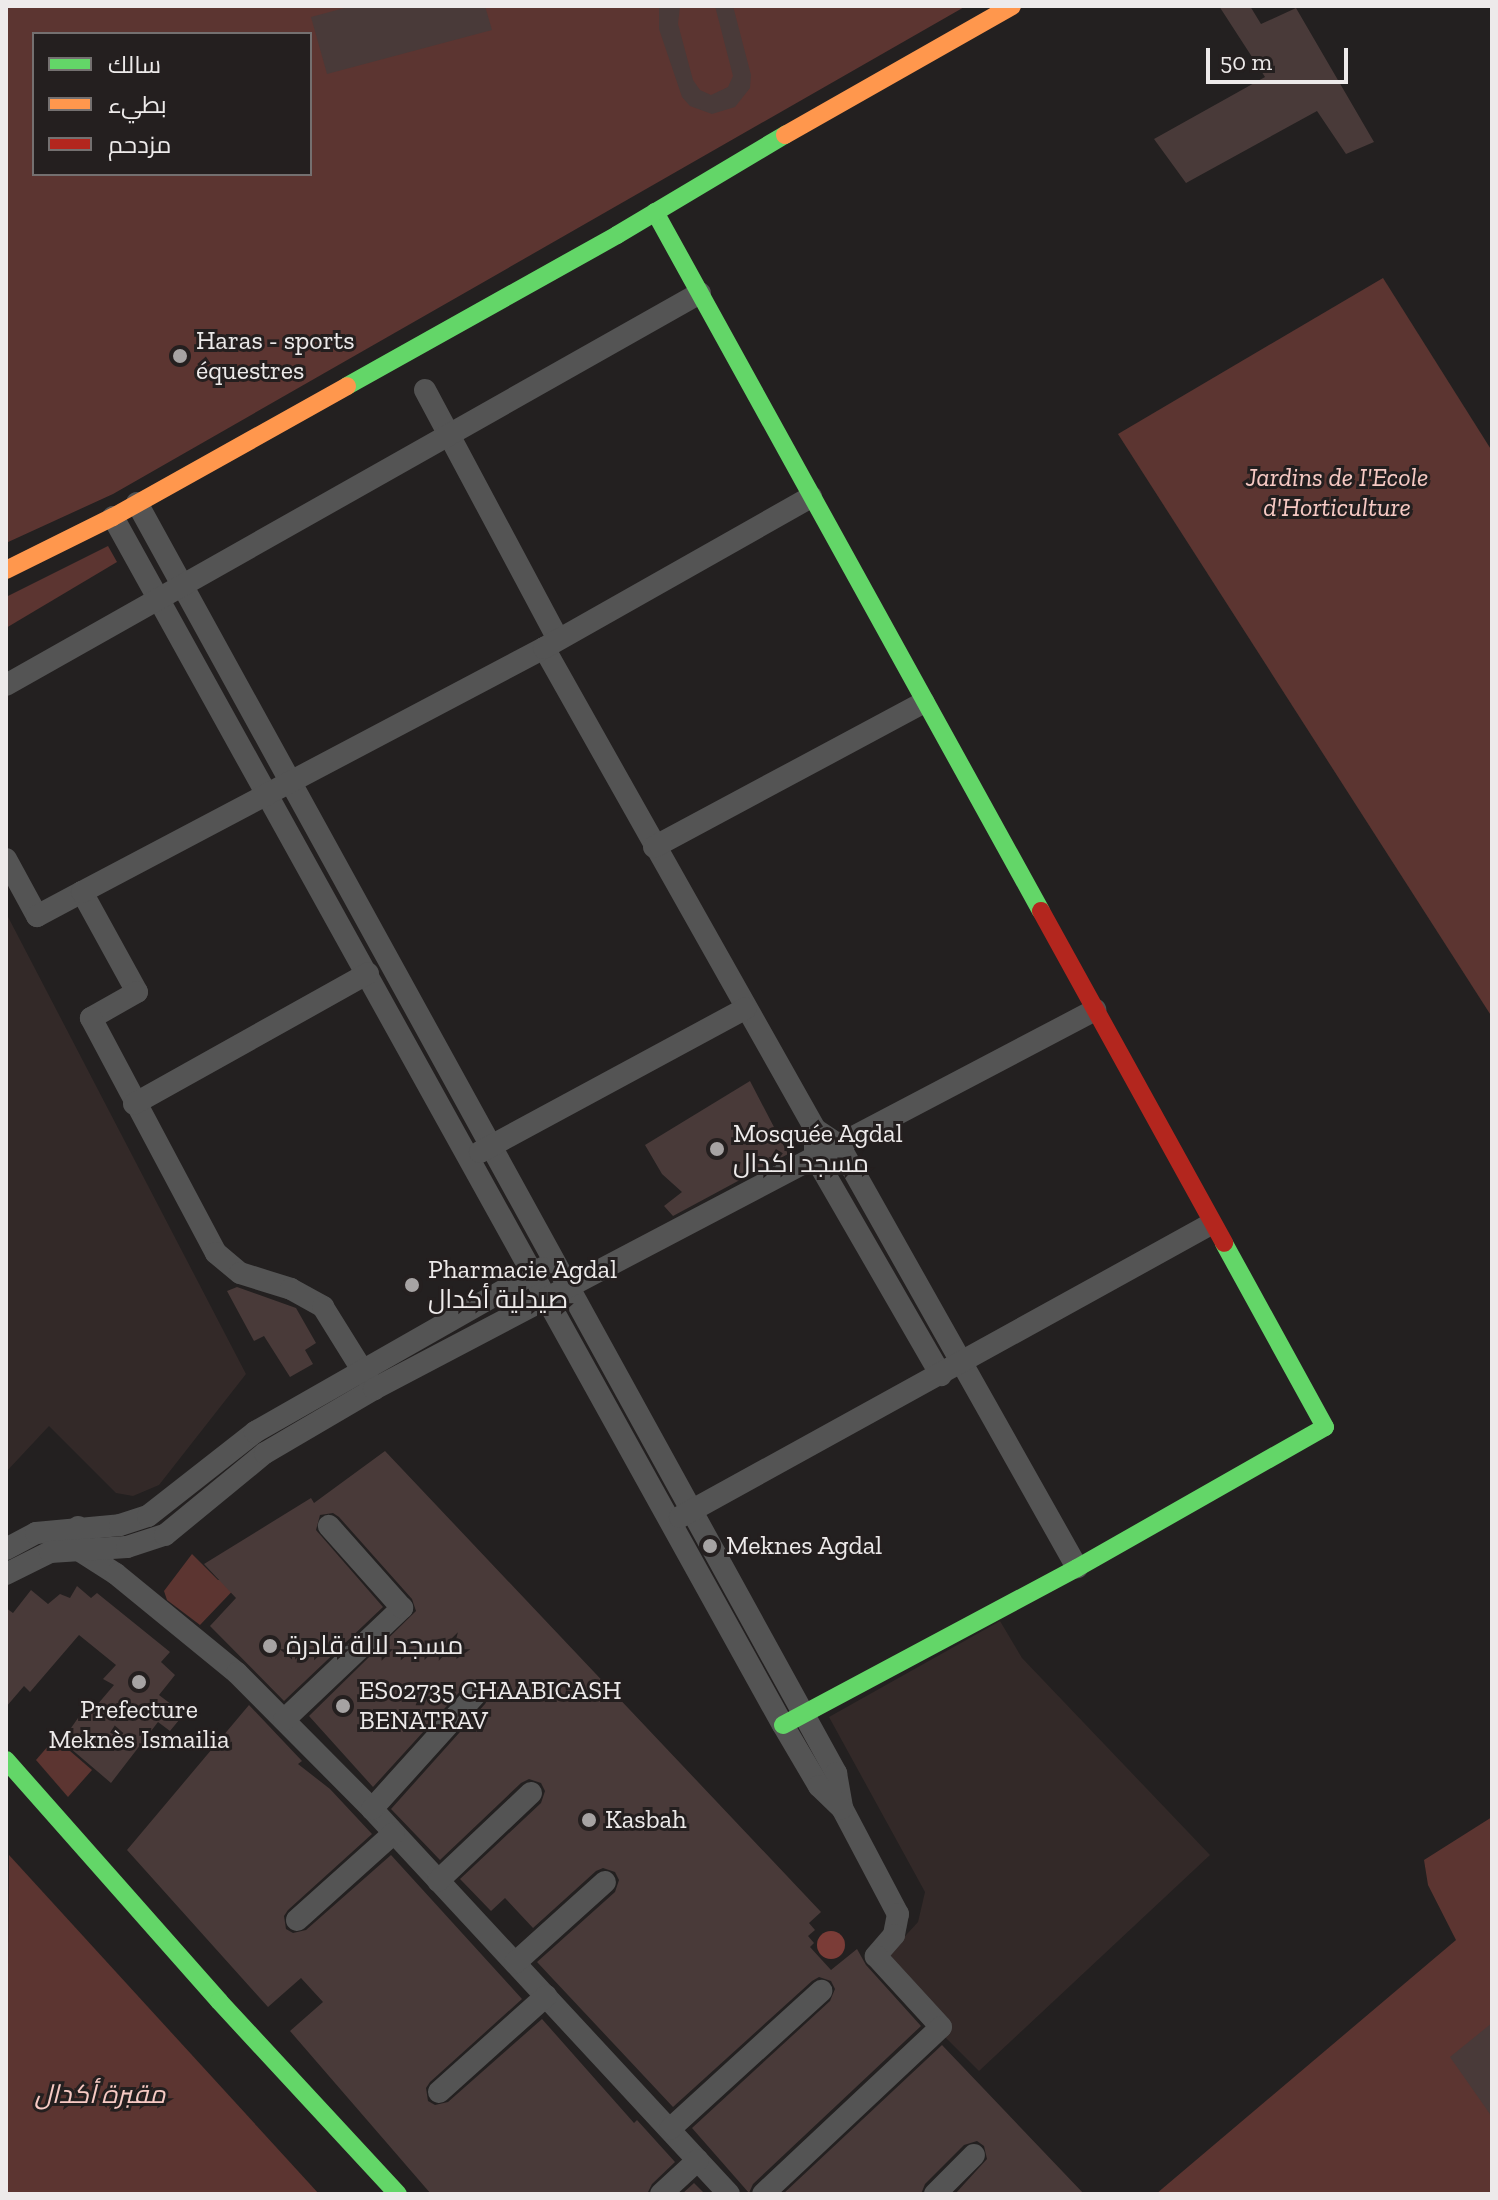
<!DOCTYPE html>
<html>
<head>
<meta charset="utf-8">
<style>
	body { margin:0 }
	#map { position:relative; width:1498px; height:2200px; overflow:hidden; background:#232020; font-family:"Zilla Slab",Cairo,serif }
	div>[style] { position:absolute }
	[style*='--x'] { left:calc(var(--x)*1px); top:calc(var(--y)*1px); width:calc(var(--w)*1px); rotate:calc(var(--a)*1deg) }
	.built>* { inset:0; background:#332928 }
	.green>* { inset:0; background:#5c3531 }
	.forest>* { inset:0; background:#7b3c37 }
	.round { border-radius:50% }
	.building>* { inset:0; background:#493a39 }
	.street>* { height:22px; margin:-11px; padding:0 11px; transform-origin:11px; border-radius:11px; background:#545454 }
	.fast>* { height:18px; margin:-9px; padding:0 9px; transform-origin:9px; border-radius:9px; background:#63d668 }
	.slow>* { height:18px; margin:-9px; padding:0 9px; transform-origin:9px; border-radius:9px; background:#ff974d }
	.jam>* { height:18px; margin:-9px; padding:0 9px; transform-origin:9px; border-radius:9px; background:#b3261e }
	.dots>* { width:22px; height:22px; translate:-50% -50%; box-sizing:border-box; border:4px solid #241f1f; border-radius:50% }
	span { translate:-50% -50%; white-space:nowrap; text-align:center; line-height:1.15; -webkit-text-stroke:6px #241f1f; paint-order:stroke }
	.poi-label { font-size:26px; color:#edeaea }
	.left { translate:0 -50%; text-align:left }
	.park-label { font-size:26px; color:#f7cac4; font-style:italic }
	.frame { position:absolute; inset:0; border:8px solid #edeaea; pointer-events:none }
	.legend { position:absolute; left:32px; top:32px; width:280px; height:144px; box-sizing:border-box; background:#241f1f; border:2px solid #747070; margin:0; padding:10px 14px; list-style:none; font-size:24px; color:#edeaea }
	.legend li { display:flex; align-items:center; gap:16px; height:40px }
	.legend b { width:40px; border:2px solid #747070 }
	.scale { position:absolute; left:1206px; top:48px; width:142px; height:36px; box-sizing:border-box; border:4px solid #edeaea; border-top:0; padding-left:10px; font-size:24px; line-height:28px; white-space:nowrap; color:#edeaea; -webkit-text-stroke:6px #241f1f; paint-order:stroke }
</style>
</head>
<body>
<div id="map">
	<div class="built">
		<i style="clip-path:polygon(6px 913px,246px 1374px,159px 1485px,133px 1496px,116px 1493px,49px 1426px,6px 1472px)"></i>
		<i style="clip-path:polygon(1000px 1621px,1022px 1658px,1210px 1855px,979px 2071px,943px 2035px,884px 1959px,918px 1922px,925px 1892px,829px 1717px)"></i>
	</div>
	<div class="green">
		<i style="clip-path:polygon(evenodd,6px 6px,966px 6px,113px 494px,6px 543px,6px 6px,34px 34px,310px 34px,310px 174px,34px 174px,34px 34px)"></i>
		<i style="clip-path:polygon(1383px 278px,1492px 451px,1492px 1017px,1118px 434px)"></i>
		<i style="clip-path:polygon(108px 546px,117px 562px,6px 628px,6px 597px)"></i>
		<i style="clip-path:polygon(192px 1554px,218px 1580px,242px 1581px,200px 1625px,167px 1600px,164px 1591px)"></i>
		<i style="clip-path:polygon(55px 1738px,92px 1770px,68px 1797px,36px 1760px)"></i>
		<i style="clip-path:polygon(1492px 1817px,1492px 2194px,1156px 2194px,1456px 1940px,1428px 1885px,1424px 1860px)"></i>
		<i style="clip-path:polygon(9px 1855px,319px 2194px,6px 2194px)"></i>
	</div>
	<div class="forest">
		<i class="round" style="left:817px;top:1931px;width:28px;height:28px"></i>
	</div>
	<div class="building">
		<i style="clip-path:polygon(352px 6px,485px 6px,492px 30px,327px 74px,311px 17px)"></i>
		<i style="clip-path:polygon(659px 6px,680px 6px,678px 24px,693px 80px,700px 90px,711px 95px,728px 87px,733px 76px,715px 6px,733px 6px,751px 75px,750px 88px,735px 107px,712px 114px,690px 106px,682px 97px,659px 29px)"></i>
		<i style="clip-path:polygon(1219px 6px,1250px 6px,1261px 24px,1296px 8px,1374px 142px,1346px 154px,1317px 111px,1186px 183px,1154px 139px,1265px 77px)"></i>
		<i style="clip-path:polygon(750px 1081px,788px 1154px,673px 1216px,664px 1206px,682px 1192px,662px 1174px,645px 1145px)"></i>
		<i style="clip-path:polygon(237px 1287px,296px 1308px,316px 1343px,305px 1350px,313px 1364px,290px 1377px,264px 1336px,254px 1341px,227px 1291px)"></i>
		<i style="clip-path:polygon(385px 1451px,821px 1912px,809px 1923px,815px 1930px,808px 1936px,814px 1943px,810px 1947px,831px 1970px,857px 1949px,866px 1965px,921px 2026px,753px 2184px,749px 2193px,692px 2128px,830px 2001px,835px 1989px,831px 1981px,819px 1977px,812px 1981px,673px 2107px,537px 1962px,615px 1892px,619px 1880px,615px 1872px,603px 1868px,596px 1871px,533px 1928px,505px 1898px,491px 1911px,460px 1879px,541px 1803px,545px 1791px,541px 1783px,529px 1779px,521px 1783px,440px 1860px,391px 1809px,485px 1704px,489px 1697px,485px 1685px,477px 1681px,465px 1686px,373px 1787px,309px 1716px,416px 1611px,412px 1599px,339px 1517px,333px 1513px,320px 1515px,316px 1530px,383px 1607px,284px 1701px,210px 1626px,236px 1598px,204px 1564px,311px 1498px,314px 1503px)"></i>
		<i style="clip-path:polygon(77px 1586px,91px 1598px,97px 1593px,170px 1652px,161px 1662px,175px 1675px,159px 1695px,184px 1714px,170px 1731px,158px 1722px,111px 1783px,70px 1748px,73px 1744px,64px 1738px,85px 1708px,91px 1712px,114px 1685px,103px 1679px,116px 1665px,79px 1635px,30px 1692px,24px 1686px,6px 1707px,6px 1608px,13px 1613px,31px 1590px,48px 1604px,60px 1594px,70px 1598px)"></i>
		<i style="clip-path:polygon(249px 1705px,302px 1761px,298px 1764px,330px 1789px,372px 1834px,288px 1910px,284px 1916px,286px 1929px,293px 1933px,306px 1930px,391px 1855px,522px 1999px,430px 2082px,426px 2088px,428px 2101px,435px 2105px,448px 2102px,542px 2019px,634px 2123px,637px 2120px,675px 2162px,652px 2184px,647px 2194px,431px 2194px,290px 2031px,323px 2002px,301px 1978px,268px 2007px,127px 1850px)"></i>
		<i style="clip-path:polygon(1492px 2023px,1492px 2117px,1450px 2057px)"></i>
		<i style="clip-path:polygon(942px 2045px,1084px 2194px,955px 2194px,987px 2159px,984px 2146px,977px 2141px,964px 2145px,925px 2184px,921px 2194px,783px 2194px)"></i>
		<i style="clip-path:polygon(694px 2183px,705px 2194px,682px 2194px)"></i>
	</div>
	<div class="street">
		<i style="--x:425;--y:390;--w:282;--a:61.9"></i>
		<i style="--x:137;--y:503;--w:1450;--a:61.17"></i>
		<i style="--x:836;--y:1773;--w:36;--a:80"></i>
		<i style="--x:842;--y:1808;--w:120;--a:62.2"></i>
		<i style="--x:898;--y:1914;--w:21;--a:101"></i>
		<i style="--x:894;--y:1935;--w:28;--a:131"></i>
		<i style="--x:876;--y:1956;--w:96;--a:47.5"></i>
		<i style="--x:941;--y:2027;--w:244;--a:136.8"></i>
		<i style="--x:113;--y:517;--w:1381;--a:60.99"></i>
		<i style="--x:783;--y:1725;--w:71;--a:59.5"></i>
		<i style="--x:819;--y:1786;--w:32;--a:44"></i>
		<i style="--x:544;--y:648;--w:552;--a:60.6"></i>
		<i style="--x:815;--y:1129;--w:29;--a:34"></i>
		<i style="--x:839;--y:1145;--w:485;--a:60.6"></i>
		<i style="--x:6;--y:685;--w:797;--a:-29.46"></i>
		<i style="--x:654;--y:847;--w:306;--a:-28.2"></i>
		<i style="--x:6;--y:859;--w:65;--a:61.5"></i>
		<i style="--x:37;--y:916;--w:51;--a:-28.1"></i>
		<i style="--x:82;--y:892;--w:114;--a:61.2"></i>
		<i style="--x:137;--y:992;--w:53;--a:150.5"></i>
		<i style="--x:91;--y:1018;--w:266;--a:62"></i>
		<i style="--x:216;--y:1253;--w:31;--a:40"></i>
		<i style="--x:240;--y:1273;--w:53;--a:17.4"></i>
		<i style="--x:291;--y:1289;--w:37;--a:29"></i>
		<i style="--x:323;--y:1307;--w:97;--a:58.1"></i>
		<i style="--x:82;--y:892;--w:522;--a:-27.84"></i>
		<i style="--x:544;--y:648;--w:307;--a:-29.5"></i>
		<i style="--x:134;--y:1104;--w:268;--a:-29.2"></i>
		<i style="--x:815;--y:1143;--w:14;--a:90"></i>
		<i style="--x:815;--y:1157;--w:252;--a:60"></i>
		<i style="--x:480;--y:1152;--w:302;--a:-28.4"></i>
		<i style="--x:680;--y:1517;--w:606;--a:-28.89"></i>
		<i style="--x:78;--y:1527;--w:13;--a:113"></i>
		<i style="--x:73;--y:1539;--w:11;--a:68"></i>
		<i style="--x:77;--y:1549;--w:46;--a:32.7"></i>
		<i style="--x:116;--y:1574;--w:156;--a:39.3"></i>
		<i style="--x:237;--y:1673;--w:192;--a:45.2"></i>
		<i style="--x:372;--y:1809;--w:525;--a:47.16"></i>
		<i style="--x:6;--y:1549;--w:34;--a:-28"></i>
		<i style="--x:36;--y:1533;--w:84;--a:-5.4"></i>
		<i style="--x:120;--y:1525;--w:29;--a:-18"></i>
		<i style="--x:148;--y:1516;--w:136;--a:-38.1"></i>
		<i style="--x:255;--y:1432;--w:331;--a:-29.7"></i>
		<i style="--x:6;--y:1574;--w:49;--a:-26.6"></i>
		<i style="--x:50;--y:1552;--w:77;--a:-3.7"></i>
		<i style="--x:127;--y:1547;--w:40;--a:-18"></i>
		<i style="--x:165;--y:1535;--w:129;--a:-39.4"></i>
		<i style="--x:265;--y:1453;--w:126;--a:-30.4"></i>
		<i style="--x:374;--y:1389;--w:815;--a:-27.73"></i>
		<i style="--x:284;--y:1720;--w:163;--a:-43.5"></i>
		<i style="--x:402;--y:1608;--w:110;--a:-131.7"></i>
		<i style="--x:372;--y:1809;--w:154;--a:-47.9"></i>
		<i style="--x:438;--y:1881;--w:128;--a:-43.4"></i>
		<i style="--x:297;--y:1920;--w:130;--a:-41.9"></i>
		<i style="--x:515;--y:1963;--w:121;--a:-42"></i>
		<i style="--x:439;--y:2092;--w:144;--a:-41.9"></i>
		<i style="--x:670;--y:2129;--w:205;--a:-42.4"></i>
		<i style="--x:661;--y:2194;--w:50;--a:-42.6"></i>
		<i style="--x:935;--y:2194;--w:55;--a:-45"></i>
	</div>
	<div class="fast">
		<i style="--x:655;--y:212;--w:798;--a:61.09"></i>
		<i style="--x:347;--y:386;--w:309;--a:-29.2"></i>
		<i style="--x:617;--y:235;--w:196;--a:-30.8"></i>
		<i style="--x:783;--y:1725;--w:333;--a:-28.1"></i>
		<i style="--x:1077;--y:1568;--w:285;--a:-29.6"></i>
		<i style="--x:1325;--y:1427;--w:210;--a:-118.8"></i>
		<i style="--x:6;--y:1760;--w:322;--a:48.5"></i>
		<i style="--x:219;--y:2001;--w:263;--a:47.2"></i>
	</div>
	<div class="slow">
		<i style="--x:785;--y:135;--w:261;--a:-29.6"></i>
		<i style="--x:6;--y:570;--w:119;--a:-26.4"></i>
		<i style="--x:113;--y:517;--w:268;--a:-29.2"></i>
	</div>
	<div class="jam">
		<i style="--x:1041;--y:911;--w:379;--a:61.1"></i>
	</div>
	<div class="dots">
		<i style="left:180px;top:356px;background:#a6a3a3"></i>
		<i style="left:717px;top:1149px;background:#a6a3a3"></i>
		<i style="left:412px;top:1285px;background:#a6a3a3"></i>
		<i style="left:710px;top:1546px;background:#a6a3a3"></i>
		<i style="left:270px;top:1646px;background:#a6a3a3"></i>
		<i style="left:139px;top:1682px;background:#a6a3a3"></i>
		<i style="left:343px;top:1706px;background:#a6a3a3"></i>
		<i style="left:589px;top:1820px;background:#a6a3a3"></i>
	</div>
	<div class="poi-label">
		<span class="left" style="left:196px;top:356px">Haras - sports<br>équestres</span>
		<span class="left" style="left:733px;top:1149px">Mosquée Agdal<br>مسجد اكدال</span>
		<span class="left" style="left:428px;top:1285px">Pharmacie Agdal<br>صيدلية أكدال</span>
		<span class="left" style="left:726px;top:1546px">Meknes Agdal</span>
		<span class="left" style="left:286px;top:1646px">مسجد لالة قادرة</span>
		<span class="left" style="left:359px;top:1706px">ES02735 CHAABICASH<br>BENATRAV</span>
		<span style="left:139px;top:1725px">Prefecture<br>Meknès Ismailia</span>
		<span class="left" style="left:605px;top:1820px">Kasbah</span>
	</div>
	<div class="park-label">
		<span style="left:1337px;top:493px">Jardins de I'Ecole<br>d'Horticulture</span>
		<span style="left:100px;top:2095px">مقبرة أكدال</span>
	</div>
	<div class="frame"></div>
	<ul class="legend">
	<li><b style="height:10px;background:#63d668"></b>سالك</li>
	<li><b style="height:10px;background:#ff974d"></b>بطيء</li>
	<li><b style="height:10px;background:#b3261e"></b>مزدحم</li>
	</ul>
	<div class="scale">50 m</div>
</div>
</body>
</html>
